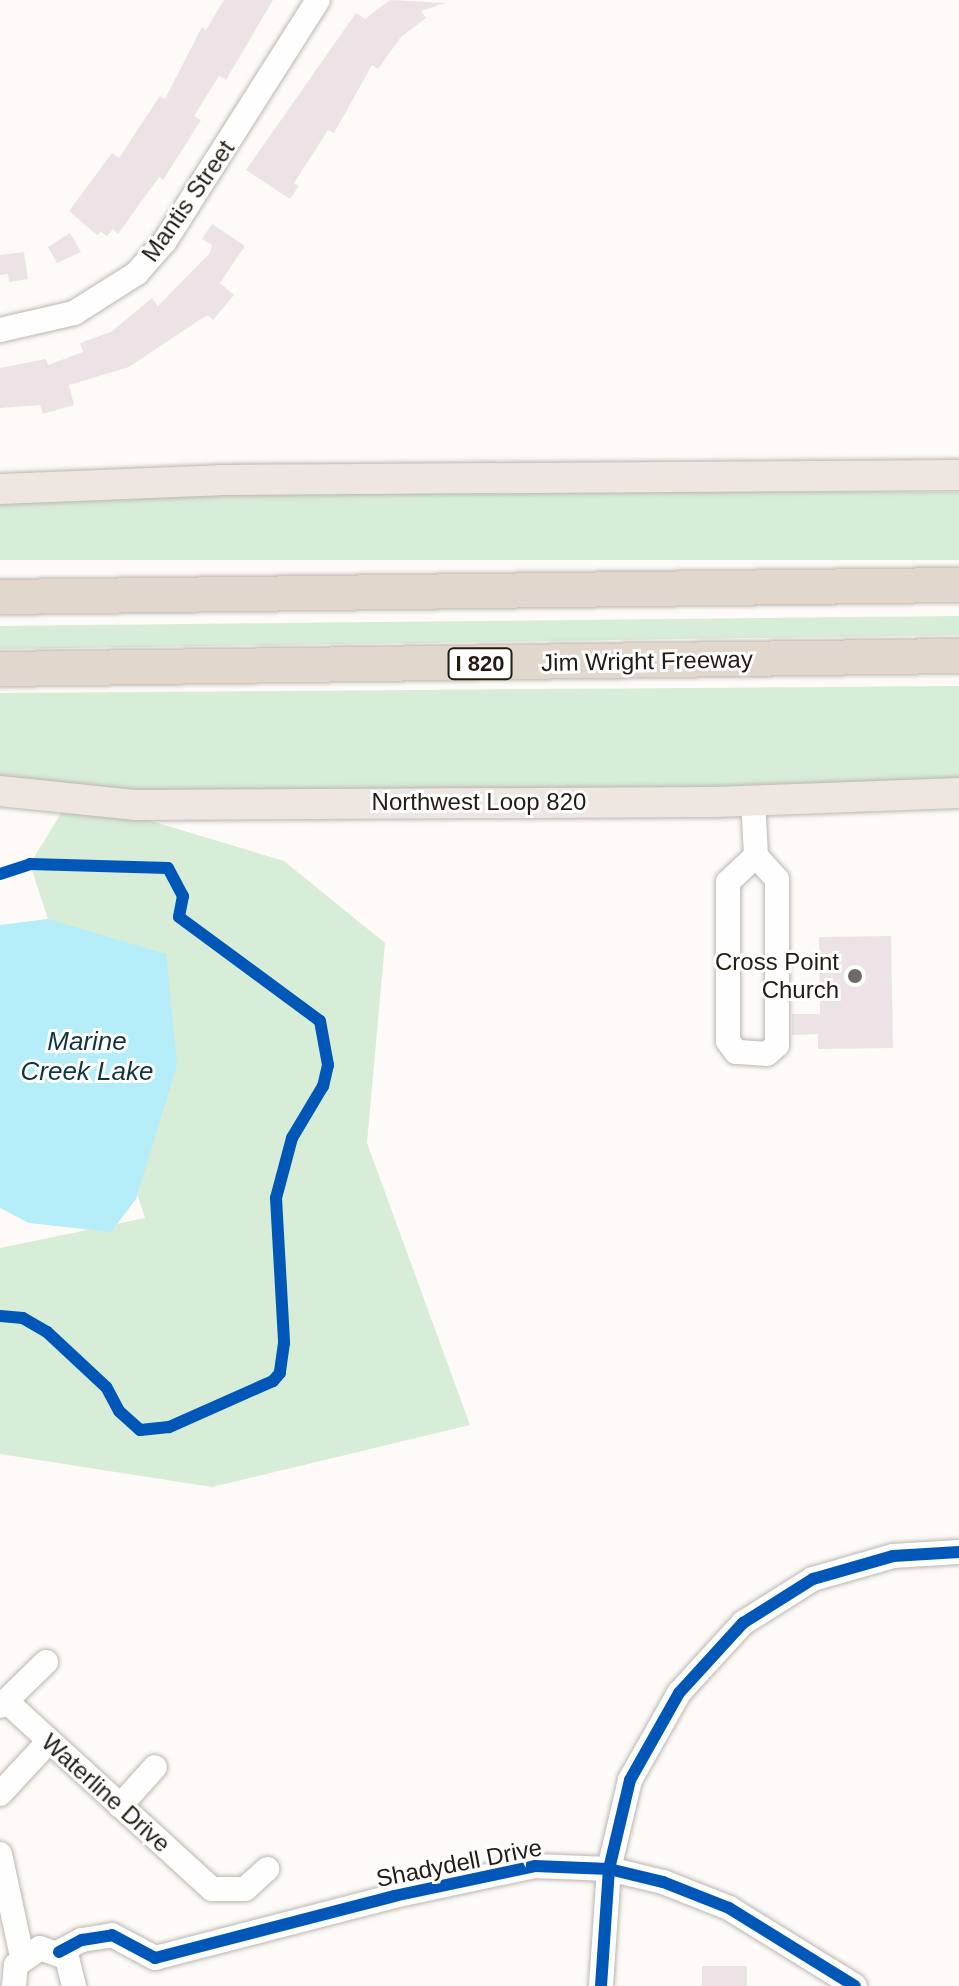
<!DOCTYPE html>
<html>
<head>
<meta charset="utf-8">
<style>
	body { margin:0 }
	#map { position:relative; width:959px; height:1986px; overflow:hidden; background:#fdfaf7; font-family:Helvetica,sans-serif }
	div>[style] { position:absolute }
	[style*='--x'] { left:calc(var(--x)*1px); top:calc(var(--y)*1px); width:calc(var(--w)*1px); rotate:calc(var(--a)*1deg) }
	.green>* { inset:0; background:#d8edd7; transform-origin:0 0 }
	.water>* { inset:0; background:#b5edf8 }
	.building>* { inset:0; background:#ede3e7; transform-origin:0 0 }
	.roads { filter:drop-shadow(0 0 2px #bbb6b0) drop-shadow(0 0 2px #bbb6b0) }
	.minor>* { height:24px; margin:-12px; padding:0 12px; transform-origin:12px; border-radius:12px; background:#fffefe }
	.major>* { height:30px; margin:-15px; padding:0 15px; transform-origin:15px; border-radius:15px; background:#eee7e1 }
	.highway>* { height:34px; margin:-17px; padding:0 17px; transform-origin:17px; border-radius:17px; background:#e2d7cd }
	.cycleway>* { height:12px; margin:-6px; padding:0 6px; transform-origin:6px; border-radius:6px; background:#0057b8 }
	.dots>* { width:22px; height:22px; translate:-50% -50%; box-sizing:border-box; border:4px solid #fff; border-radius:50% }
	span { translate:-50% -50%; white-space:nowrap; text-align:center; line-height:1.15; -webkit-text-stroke:6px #fff; paint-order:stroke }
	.shield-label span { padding:2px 6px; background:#fff; border:2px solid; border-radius:6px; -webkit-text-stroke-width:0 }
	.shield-label { font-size:22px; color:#241c12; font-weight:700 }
	.street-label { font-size:24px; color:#241c12 }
	.poi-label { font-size:24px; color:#241c12 }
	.right { translate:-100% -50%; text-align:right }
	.water-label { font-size:26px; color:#0e363d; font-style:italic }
</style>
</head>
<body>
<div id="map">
	<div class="green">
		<i style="left:959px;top:492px;width:68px;height:959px;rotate:90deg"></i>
		<i style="clip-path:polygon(959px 616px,959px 635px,0 649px,0 626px)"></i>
		<i style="clip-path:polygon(959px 686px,959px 784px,147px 793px,0 781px,0 693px)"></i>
		<i style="clip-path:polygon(71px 797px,284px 861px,385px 943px,367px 1143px,470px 1425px,212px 1487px,0 1454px,0 1248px,145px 1218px,30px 864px)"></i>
	</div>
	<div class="water">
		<i style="clip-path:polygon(48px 919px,166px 954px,177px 1065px,136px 1199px,111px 1232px,29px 1223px,0 1208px,0 925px)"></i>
	</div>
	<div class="building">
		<i style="clip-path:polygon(224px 0,273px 0,226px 80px,219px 76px,194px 116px,201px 120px,163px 180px,159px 177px,118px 234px,113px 229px,107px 236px,101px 232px,97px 235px,69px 211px,112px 153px,119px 158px,160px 96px,165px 99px,202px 27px,206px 30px)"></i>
		<i style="clip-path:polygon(390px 0,446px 3px,421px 11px,426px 18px,401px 37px,378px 69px,372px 65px,334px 133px,328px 130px,294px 183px,299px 186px,290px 199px,246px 170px,356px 13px,365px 19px)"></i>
		<i style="clip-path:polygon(212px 224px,245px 246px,220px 283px,234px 295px,213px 320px,207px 315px,129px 367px,69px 385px,74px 405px,43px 414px,40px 405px,0 408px,0 368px,46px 359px,48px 365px,83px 352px,80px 343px,111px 332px,152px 298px,158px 306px,210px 253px,212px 245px,202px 239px)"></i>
		<i style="clip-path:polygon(70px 233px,81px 252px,57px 263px,48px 247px)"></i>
		<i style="clip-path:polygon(24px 252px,28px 279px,9px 282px,8px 274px,0 275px,0 255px)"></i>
		<i style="clip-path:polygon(891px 936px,893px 1048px,818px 1049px,818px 1034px,792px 1035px,792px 1014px,820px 1014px,819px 937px)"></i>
		<i style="left:702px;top:1966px;width:45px;height:20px"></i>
	</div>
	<div class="roads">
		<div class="minor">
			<i style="--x:0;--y:330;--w:76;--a:-12.9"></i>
			<i style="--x:74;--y:313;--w:75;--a:-32.4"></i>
			<i style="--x:137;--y:273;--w:43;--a:-48.8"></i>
			<i style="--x:165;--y:241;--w:285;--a:-57.6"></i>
			<i style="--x:753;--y:800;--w:56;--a:86.9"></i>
			<i style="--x:756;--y:856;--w:31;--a:48"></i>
			<i style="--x:777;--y:879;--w:166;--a:90"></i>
			<i style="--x:777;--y:1045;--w:13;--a:138"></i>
			<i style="--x:767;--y:1054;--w:31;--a:-176"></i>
			<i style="--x:736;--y:1052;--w:14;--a:-126"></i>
			<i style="--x:728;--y:1041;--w:159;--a:-90"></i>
			<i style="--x:728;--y:882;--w:38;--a:-43"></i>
			<i style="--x:6;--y:1701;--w:56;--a:-44.3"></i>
			<i style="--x:0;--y:1706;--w:8;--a:-40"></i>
			<i style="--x:6;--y:1701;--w:279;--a:42.4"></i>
			<i style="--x:212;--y:1889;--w:33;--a:0"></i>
			<i style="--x:245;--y:1889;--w:30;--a:-42"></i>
			<i style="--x:0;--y:1794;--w:72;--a:-47.2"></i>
			<i style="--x:120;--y:1806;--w:52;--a:-48.1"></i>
			<i style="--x:0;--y:1854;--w:105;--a:77.9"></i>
			<i style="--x:59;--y:1952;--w:26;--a:-28"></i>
			<i style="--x:82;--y:1940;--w:30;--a:-9"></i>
			<i style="--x:112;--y:1935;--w:49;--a:28.1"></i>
			<i style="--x:155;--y:1958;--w:247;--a:-14.5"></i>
			<i style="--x:394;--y:1896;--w:144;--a:-12"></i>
			<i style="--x:535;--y:1866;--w:74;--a:2.3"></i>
			<i style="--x:609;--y:1869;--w:56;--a:13.5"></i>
			<i style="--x:663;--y:1882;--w:71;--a:21.5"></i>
			<i style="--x:729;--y:1908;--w:148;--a:31.8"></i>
			<i style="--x:14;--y:1986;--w:21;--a:-85"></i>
			<i style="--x:16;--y:1965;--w:29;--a:-35"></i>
			<i style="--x:40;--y:1948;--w:29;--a:20"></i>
			<i style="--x:67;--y:1958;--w:29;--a:76"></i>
			<i style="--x:601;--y:1986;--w:117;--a:-86.1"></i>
			<i style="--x:609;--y:1869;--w:91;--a:-76.7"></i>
			<i style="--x:630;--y:1780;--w:100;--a:-60.6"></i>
			<i style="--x:679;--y:1693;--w:95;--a:-47.6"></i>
			<i style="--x:743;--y:1623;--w:83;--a:-32.2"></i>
			<i style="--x:813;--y:1579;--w:83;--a:-16"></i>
			<i style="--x:893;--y:1556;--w:66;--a:-3.5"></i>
		</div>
		<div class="major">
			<i style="--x:0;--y:489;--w:220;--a:-2.3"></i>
			<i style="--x:220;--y:480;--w:739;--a:-0.39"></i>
			<i style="--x:0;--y:791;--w:137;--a:5.9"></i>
			<i style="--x:136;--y:805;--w:580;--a:-0.3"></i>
			<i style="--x:716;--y:802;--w:243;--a:-2.1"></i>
		</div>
		<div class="highway">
			<i style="--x:0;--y:597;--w:959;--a:-0.72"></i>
			<i style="--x:0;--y:669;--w:959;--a:-0.78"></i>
		</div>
	</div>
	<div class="cycleway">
		<i style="--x:0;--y:874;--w:32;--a:-18"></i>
		<i style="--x:30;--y:864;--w:138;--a:1.7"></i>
		<i style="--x:168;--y:868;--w:32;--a:62"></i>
		<i style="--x:183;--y:896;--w:21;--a:101"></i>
		<i style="--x:179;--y:917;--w:175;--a:36.4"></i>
		<i style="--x:320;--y:1021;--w:45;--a:79.7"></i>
		<i style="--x:328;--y:1065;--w:22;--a:103"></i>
		<i style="--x:323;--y:1086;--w:61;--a:120.8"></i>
		<i style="--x:292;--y:1138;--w:62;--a:104.9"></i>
		<i style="--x:276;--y:1198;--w:145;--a:86.8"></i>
		<i style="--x:284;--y:1343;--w:30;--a:98"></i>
		<i style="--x:280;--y:1373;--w:11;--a:131"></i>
		<i style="--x:273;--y:1381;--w:114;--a:156.1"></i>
		<i style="--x:169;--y:1427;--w:29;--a:174"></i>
		<i style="--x:140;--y:1430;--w:28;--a:-138"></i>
		<i style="--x:119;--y:1411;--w:27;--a:-118"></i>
		<i style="--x:106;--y:1387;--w:81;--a:-137"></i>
		<i style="--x:47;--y:1332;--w:28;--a:-150"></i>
		<i style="--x:23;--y:1318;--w:23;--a:-175"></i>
		<i style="--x:59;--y:1952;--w:26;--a:-28"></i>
		<i style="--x:82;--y:1940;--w:30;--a:-9"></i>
		<i style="--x:112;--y:1935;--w:49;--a:28.1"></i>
		<i style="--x:155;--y:1958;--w:247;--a:-14.5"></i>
		<i style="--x:394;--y:1896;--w:144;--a:-12"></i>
		<i style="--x:535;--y:1866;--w:74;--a:2.3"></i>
		<i style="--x:609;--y:1869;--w:56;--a:13.5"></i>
		<i style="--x:663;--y:1882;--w:71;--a:21.5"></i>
		<i style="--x:729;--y:1908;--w:148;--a:31.8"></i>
		<i style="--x:601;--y:1986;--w:117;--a:-86.1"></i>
		<i style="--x:609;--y:1869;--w:91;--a:-76.7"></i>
		<i style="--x:630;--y:1780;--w:100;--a:-60.6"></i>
		<i style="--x:679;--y:1693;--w:95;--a:-47.6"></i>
		<i style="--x:743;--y:1623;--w:83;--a:-32.2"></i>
		<i style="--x:813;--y:1579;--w:83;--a:-16"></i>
		<i style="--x:893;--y:1556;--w:66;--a:-3.5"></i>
	</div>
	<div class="dots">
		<i style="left:855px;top:976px;background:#706a62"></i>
	</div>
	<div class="shield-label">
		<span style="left:480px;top:664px">I 820</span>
	</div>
	<div class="street-label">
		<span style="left:188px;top:201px;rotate:-55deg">Mantis Street</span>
		<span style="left:647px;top:661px;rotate:-1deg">Jim Wright Freeway</span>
		<span style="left:479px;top:802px">Northwest Loop 820</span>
		<span style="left:106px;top:1793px;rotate:42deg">Waterline Drive</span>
		<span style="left:459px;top:1863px;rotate:-11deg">Shadydell Drive</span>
	</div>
	<div class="poi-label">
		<span class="right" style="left:839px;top:976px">Cross Point<br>Church</span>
	</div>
	<div class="water-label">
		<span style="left:87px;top:1057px">Marine<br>Creek Lake</span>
	</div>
</div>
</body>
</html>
